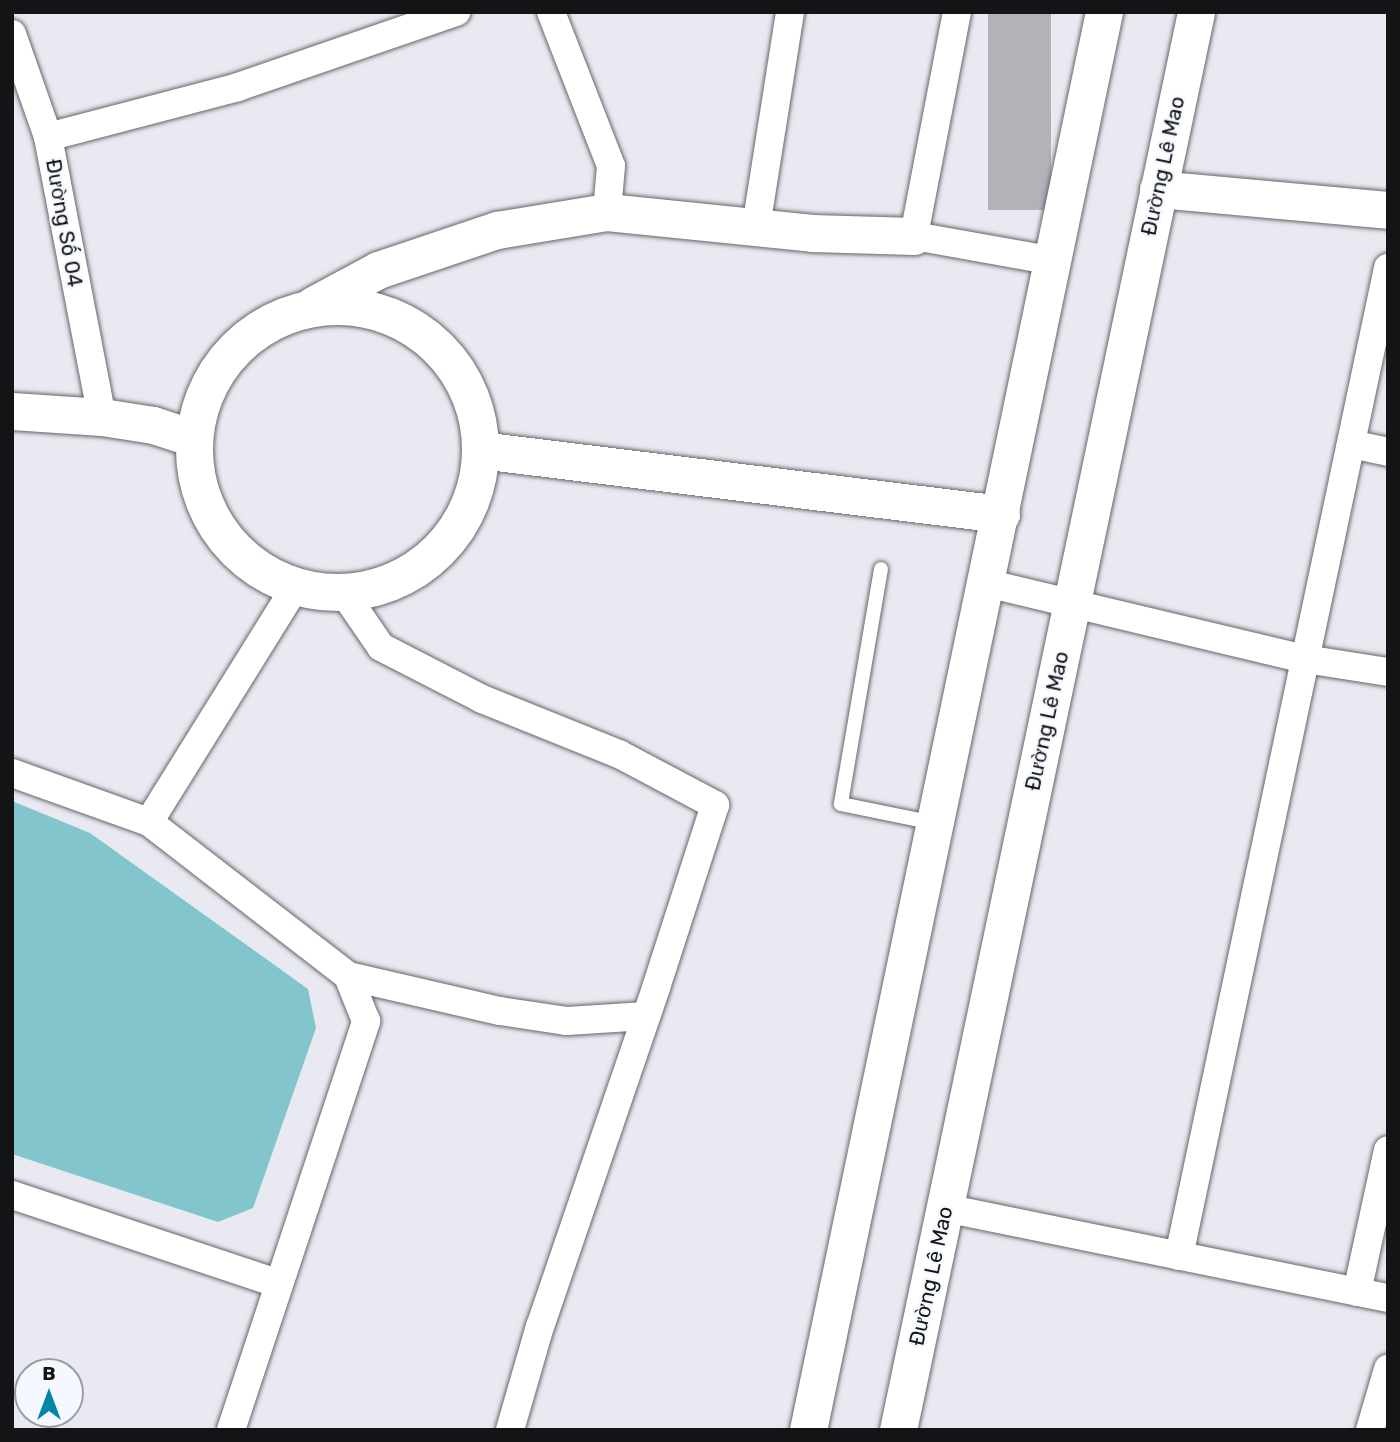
<!DOCTYPE html>
<html>
<head>
<meta charset="utf-8">
<style>
	body { margin:0 }
	#map { position:relative; width:1400px; height:1442px; overflow:hidden; background:#e9eaf1; font-family:Rubik,sans-serif }
	div>[style] { position:absolute }
	[style*='--x'] { left:calc(var(--x)*1px); top:calc(var(--y)*1px); width:calc(var(--w)*1px); rotate:calc(var(--a)*1deg) }
	.water>* { inset:0; background:#83c5cc }
	.building>* { inset:0; background:#b2b2b9; transform-origin:0 0 }
	.roads { filter:drop-shadow(0 0 2px #64666b) drop-shadow(0 0 2px #64666b) }
	.service>* { height:14px; margin:-7px; padding:0 7px; transform-origin:7px; border-radius:7px; background:#fff }
	.minor>* { height:28px; margin:-14px; padding:0 14px; transform-origin:14px; border-radius:14px; background:#fff }
	.tertiary>* { height:37px; margin:-18.5px; padding:0 18.5px; transform-origin:18.5px; border-radius:18.5px; background:#fff }
	.tertiary>.ring { margin:-18.5px; padding:0; box-sizing:content-box; background:none; border:37px solid #fff; border-radius:50% }
	span { translate:-50% -50%; white-space:nowrap; text-align:center; line-height:1.15; -webkit-text-stroke:5px #f6f8ff; paint-order:stroke }
	.street-label { font-size:21px; color:#131416 }
	.frame { position:absolute; inset:0; border:14px solid #131416; pointer-events:none }
	.north { position:absolute; left:14px; top:1358px; width:70px; height:70px; box-sizing:border-box; background:#f6f8ff; border:2px solid #9b9da2; border-radius:50%; rotate:0deg; font-size:19px; font-weight:700; line-height:28px; text-align:center; color:#131416 }
	.north::after { content:''; display:block; margin:auto; width:24px; height:32px; background:#0086a7; clip-path:polygon(50% 0,100% 100%,50% 72%,0 100%) }
</style>
</head>
<body>
<div id="map">
	<div class="water">
		<i style="clip-path:polygon(12px 801px,90px 833px,308px 989px,316px 1028px,253px 1208px,218px 1222px,12px 1154px)"></i>
	</div>
	<div class="building">
		<i style="left:988px;top:12px;width:63px;height:198px"></i>
	</div>
	<div class="roads">
		<div class="service">
			<i style="--x:881;--y:569;--w:238;--a:99.7"></i>
			<i style="--x:841;--y:804;--w:95;--a:11.5"></i>
		</div>
		<div class="minor">
			<i style="--x:551;--y:12;--w:165;--a:68.7"></i>
			<i style="--x:611;--y:166;--w:46;--a:95"></i>
			<i style="--x:957;--y:12;--w:228;--a:100.9"></i>
			<i style="--x:914;--y:236;--w:142;--a:10.1"></i>
			<i style="--x:12;--y:34;--w:109;--a:70.7"></i>
			<i style="--x:48;--y:137;--w:285;--a:79.1"></i>
			<i style="--x:48;--y:137;--w:196;--a:-14.7"></i>
			<i style="--x:238;--y:87;--w:231;--a:-19"></i>
			<i style="--x:756;--y:227;--w:218;--a:-81"></i>
			<i style="--x:1351;--y:444;--w:38;--a:12"></i>
			<i style="--x:986;--y:583;--w:328;--a:13.4"></i>
			<i style="--x:1305;--y:659;--w:84;--a:8.9"></i>
			<i style="--x:344;--y:593;--w:65;--a:55.6"></i>
			<i style="--x:381;--y:647;--w:114;--a:27.2"></i>
			<i style="--x:482;--y:699;--w:148;--a:21.9"></i>
			<i style="--x:619;--y:754;--w:109;--a:28"></i>
			<i style="--x:715;--y:805;--w:192;--a:107.9"></i>
			<i style="--x:656;--y:988;--w:357;--a:108.9"></i>
			<i style="--x:540;--y:1326;--w:108;--a:106.1"></i>
			<i style="--x:12;--y:773;--w:145;--a:19.7"></i>
			<i style="--x:149;--y:822;--w:252;--a:37.7"></i>
			<i style="--x:348;--y:976;--w:156;--a:13"></i>
			<i style="--x:500;--y:1011;--w:68;--a:8.5"></i>
			<i style="--x:567;--y:1021;--w:79;--a:-3.6"></i>
			<i style="--x:149;--y:822;--w:277;--a:-58.1"></i>
			<i style="--x:12;--y:1195;--w:281;--a:18.4"></i>
			<i style="--x:945;--y:1208;--w:452;--a:11.5"></i>
			<i style="--x:1179;--y:1256;--w:1010;--a:-78.06"></i>
			<i style="--x:1357;--y:1292;--w:145;--a:-77.7"></i>
			<i style="--x:231;--y:1430;--w:431;--a:-71.7"></i>
			<i style="--x:366;--y:1021;--w:48;--a:-111.8"></i>
			<i style="--x:1370;--y:1430;--w:64;--a:-73.6"></i>
		</div>
		<div class="tertiary">
			<i style="--x:1158;--y:189;--w:231;--a:5.2"></i>
			<i style="--x:313;--y:305;--w:74;--a:-28.3"></i>
			<i style="--x:378;--y:270;--w:126;--a:-18.6"></i>
			<i style="--x:497;--y:230;--w:111;--a:-9.3"></i>
			<i style="--x:607;--y:212;--w:206;--a:5.8"></i>
			<i style="--x:812;--y:233;--w:102;--a:1.7"></i>
			<i class="ring" style="left:194px;top:306px;width:249px;height:249px"></i>
			<i style="--x:12;--y:411;--w:90;--a:3.8"></i>
			<i style="--x:102;--y:417;--w:52;--a:8.9"></i>
			<i style="--x:153;--y:425;--w:42;--a:18"></i>
			<i style="--x:480;--y:450;--w:525;--a:7"></i>
			<i style="--x:808;--y:1430;--w:1449;--a:-78.21"></i>
			<i style="--x:898;--y:1430;--w:1449;--a:-78.13"></i>
		</div>
	</div>
	<div class="street-label">
		<span style="left:1163px;top:166px;rotate:-78deg">Đường Lê Mao</span>
		<span style="left:64px;top:223px;rotate:80deg">Đường Số 04</span>
		<span style="left:1047px;top:721px;rotate:-78deg">Đường Lê Mao</span>
		<span style="left:931px;top:1276px;rotate:-78deg">Đường Lê Mao</span>
	</div>
	<div class="frame"></div>
	<div class="north">B</div>
</div>
</body>
</html>
